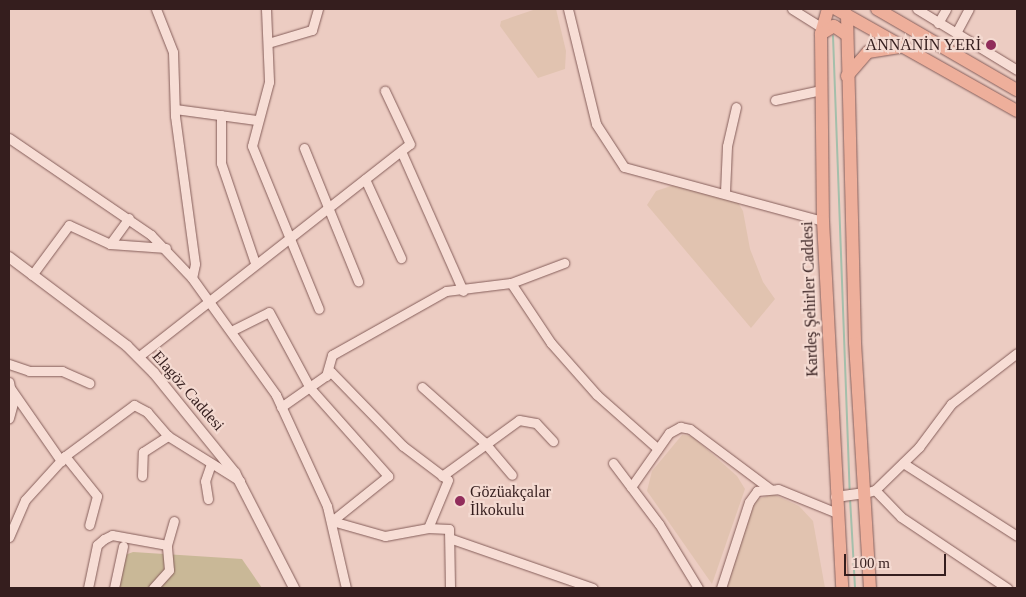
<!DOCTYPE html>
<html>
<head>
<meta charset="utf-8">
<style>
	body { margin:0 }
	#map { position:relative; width:1026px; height:597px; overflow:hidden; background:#ecccc2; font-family:"Times New Roman",serif }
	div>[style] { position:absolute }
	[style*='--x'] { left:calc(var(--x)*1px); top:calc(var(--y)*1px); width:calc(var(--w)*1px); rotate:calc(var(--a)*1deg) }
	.farmland>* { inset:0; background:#e1c3b0 }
	.green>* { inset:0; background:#c9b897 }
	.stream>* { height:2px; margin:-1px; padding:0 1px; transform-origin:1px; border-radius:1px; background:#a4bfab }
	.roads { filter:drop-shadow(0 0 1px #855e5a) drop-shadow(0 0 1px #855e5a) }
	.minor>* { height:9px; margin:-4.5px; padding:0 4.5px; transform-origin:4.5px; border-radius:4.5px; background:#f7ddd5 }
	.tertiary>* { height:10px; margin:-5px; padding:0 5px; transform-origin:5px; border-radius:5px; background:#f7ddd5 }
	.primary>* { height:12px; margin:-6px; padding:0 6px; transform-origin:6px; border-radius:6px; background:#eeaf9b }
	.dots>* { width:14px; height:14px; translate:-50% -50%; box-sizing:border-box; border:2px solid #f4dad1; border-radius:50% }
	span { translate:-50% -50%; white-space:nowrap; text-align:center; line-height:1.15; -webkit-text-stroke:4.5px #f4dad1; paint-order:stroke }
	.poi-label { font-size:16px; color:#351e1e }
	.right { translate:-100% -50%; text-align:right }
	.left { translate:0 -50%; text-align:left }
	.street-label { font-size:16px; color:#351e1e }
	.frame { position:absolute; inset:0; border:10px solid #351e1e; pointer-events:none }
	.scale { position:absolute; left:844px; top:554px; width:102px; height:22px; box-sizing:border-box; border:2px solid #351e1e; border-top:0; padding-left:6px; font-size:15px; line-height:18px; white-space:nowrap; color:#351e1e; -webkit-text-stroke:4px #f4dad1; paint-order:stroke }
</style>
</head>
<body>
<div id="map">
	<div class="farmland">
		<i style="clip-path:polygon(536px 9px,556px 9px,566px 51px,565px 69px,538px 78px,500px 26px,501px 21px)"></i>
		<i style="clip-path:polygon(674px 185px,737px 201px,743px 211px,750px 249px,763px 282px,775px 299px,751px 328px,647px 205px,656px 191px)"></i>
		<i style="clip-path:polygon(682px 435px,692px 436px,737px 476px,745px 489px,712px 584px,647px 491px,652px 471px)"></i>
		<i style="clip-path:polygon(773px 494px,799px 506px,813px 521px,825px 588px,727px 588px,750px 509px,758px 499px)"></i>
	</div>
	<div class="green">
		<i style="clip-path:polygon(133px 552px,242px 559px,262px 588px,117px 588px,125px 555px)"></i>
	</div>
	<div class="stream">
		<i style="--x:833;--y:36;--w:455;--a:87.9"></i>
		<i style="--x:850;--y:498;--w:90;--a:86.8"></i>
	</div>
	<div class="roads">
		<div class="minor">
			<i style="--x:156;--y:9;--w:46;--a:68.4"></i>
			<i style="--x:173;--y:52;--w:64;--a:88.2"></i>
			<i style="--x:175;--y:116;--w:149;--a:82.3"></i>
			<i style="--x:195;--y:264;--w:14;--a:102"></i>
			<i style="--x:266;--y:9;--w:73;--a:87.6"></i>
			<i style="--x:269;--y:82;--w:66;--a:104.9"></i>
			<i style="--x:252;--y:146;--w:176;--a:67.7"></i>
			<i style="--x:568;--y:9;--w:118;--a:76.3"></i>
			<i style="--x:596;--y:124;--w:51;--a:56.9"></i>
			<i style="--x:624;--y:167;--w:206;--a:15.2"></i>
			<i style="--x:792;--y:9;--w:36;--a:32"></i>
			<i style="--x:917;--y:9;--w:117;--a:31.4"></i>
			<i style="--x:938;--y:23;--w:16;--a:-60"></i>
			<i style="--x:956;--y:33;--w:27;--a:-62"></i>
			<i style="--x:268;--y:43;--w:46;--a:-16.5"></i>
			<i style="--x:312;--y:30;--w:22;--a:-74"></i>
			<i style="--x:775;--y:100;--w:47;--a:-12.3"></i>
			<i style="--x:175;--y:109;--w:82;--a:7.7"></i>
			<i style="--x:221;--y:115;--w:48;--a:90"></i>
			<i style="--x:221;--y:163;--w:106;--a:71.2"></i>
			<i style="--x:9;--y:138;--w:172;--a:34.3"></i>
			<i style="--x:151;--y:235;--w:59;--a:46.4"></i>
			<i style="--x:192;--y:278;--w:144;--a:54.3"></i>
			<i style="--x:276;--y:395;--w:122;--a:65.3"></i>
			<i style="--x:327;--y:506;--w:84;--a:77"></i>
			<i style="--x:304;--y:148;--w:144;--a:67.9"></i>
			<i style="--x:401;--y:151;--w:153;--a:66.1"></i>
			<i style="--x:365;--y:179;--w:87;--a:65.5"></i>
			<i style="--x:725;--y:192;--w:46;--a:-87.5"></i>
			<i style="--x:727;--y:146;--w:40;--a:-77"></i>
			<i style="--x:110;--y:244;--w:32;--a:-54"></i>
			<i style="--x:32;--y:275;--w:62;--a:-53.5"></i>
			<i style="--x:69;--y:225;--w:45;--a:24.9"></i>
			<i style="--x:110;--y:244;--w:56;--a:4.1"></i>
			<i style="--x:511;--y:283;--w:72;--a:56.3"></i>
			<i style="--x:551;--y:343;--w:69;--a:48.5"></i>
			<i style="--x:597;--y:395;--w:81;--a:41.5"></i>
			<i style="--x:231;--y:331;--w:42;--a:-26.6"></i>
			<i style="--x:269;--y:312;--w:86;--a:61.7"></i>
			<i style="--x:310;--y:388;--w:118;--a:48.4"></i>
			<i style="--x:388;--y:476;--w:72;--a:141.2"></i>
			<i style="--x:138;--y:357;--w:345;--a:-38.1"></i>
			<i style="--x:410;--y:144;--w:59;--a:-115.3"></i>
			<i style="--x:9;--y:364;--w:21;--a:19"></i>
			<i style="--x:29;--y:371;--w:33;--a:0"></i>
			<i style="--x:62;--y:371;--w:30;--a:24"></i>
			<i style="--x:326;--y:376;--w:22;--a:-74"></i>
			<i style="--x:332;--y:355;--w:131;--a:-29.3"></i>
			<i style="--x:446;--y:291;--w:65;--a:-7"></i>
			<i style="--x:511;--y:283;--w:57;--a:-20.7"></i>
			<i style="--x:9;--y:382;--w:21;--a:79"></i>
			<i style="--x:13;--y:403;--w:16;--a:105"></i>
			<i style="--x:422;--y:387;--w:83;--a:41.6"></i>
			<i style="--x:484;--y:442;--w:43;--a:49.7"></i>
			<i style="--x:11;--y:389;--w:88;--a:55.2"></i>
			<i style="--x:281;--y:407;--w:61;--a:-35"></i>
			<i style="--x:331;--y:372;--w:103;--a:45.8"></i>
			<i style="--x:403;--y:446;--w:56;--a:37.1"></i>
			<i style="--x:448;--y:480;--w:52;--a:112.6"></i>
			<i style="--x:65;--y:456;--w:51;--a:51.3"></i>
			<i style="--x:97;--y:496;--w:30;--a:105"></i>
			<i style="--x:613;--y:463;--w:76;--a:53"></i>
			<i style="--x:659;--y:524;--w:75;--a:58.6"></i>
			<i style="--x:903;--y:463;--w:135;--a:32.6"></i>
			<i style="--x:142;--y:476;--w:24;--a:-88"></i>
			<i style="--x:143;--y:452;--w:30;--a:-33"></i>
			<i style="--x:442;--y:476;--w:95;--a:-36"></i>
			<i style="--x:519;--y:420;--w:17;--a:10"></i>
			<i style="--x:536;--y:423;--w:25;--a:47"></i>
			<i style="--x:631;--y:487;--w:66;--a:-54.9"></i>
			<i style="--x:669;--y:433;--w:13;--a:-29"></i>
			<i style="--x:680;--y:427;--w:10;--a:11"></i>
			<i style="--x:690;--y:429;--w:99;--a:36.8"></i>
			<i style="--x:875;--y:490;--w:37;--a:46"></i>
			<i style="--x:901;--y:517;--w:128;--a:33.8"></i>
			<i style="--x:865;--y:493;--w:10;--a:-17"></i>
			<i style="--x:875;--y:490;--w:62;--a:-44.3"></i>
			<i style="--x:919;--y:447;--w:54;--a:-53.3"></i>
			<i style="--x:951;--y:404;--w:83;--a:-37.7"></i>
			<i style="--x:208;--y:499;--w:18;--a:-99"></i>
			<i style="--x:205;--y:481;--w:18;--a:-71"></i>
			<i style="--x:332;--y:521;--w:55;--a:15.8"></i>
			<i style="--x:385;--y:536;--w:44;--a:-10.5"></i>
			<i style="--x:428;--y:528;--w:21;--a:3"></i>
			<i style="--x:449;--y:529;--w:59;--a:89"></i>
			<i style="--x:9;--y:537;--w:40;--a:-66.6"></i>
			<i style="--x:25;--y:500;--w:59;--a:-47.7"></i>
			<i style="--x:65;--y:456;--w:86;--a:-36.5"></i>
			<i style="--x:134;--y:405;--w:15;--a:28"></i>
			<i style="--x:147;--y:412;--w:32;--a:49"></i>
			<i style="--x:168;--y:436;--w:85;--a:32"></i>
			<i style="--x:452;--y:539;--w:149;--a:19.2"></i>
			<i style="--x:88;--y:588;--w:44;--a:-78.2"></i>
			<i style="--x:97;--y:545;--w:9;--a:-41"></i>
			<i style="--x:104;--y:539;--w:9;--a:-27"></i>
			<i style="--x:112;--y:535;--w:56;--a:10.3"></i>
			<i style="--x:114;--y:588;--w:43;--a:-77.9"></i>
			<i style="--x:153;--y:588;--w:24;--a:-48"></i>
			<i style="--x:169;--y:570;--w:25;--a:-95"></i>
			<i style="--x:167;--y:545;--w:25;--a:-74"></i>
			<i style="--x:721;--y:588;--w:90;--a:-72"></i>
			<i style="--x:749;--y:502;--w:14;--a:-54"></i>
			<i style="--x:757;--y:491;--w:21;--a:-5"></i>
			<i style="--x:778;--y:489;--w:64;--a:22.1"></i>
		</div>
		<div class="tertiary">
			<i style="--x:9;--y:257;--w:148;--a:37"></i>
			<i style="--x:127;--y:346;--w:38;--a:45"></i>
			<i style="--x:154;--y:373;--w:129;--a:51"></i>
			<i style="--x:235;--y:473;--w:129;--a:62.8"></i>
			<i style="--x:836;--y:497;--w:29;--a:-8"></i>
		</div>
		<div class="primary">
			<i style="--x:828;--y:9;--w:26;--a:106"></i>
			<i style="--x:821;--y:34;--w:187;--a:89.4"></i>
			<i style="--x:823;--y:221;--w:367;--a:87"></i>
			<i style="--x:836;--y:9;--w:208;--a:29.4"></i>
			<i style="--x:877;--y:9;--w:162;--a:30.1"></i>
			<i style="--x:847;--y:15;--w:328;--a:88.6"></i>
			<i style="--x:855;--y:343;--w:245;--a:86.5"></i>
			<i style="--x:821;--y:34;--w:15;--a:-32"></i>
			<i style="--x:834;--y:26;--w:16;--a:35"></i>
			<i style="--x:847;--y:76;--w:32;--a:-49"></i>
			<i style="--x:868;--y:52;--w:32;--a:-9"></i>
		</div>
	</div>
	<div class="dots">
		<i style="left:991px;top:45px;background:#912d5b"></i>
		<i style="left:460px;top:501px;background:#912d5b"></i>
	</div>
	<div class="poi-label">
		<span class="right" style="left:981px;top:45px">ANNANİN YERİ</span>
		<span class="left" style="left:470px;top:501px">Gözüakçalar<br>İlkokulu</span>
	</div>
	<div class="street-label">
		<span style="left:810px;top:299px;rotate:-92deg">Kardeş Şehirler Caddesi</span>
		<span style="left:188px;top:391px;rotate:49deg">Elagöz Caddesi</span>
	</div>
	<div class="frame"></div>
	<div class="scale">100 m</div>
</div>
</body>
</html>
